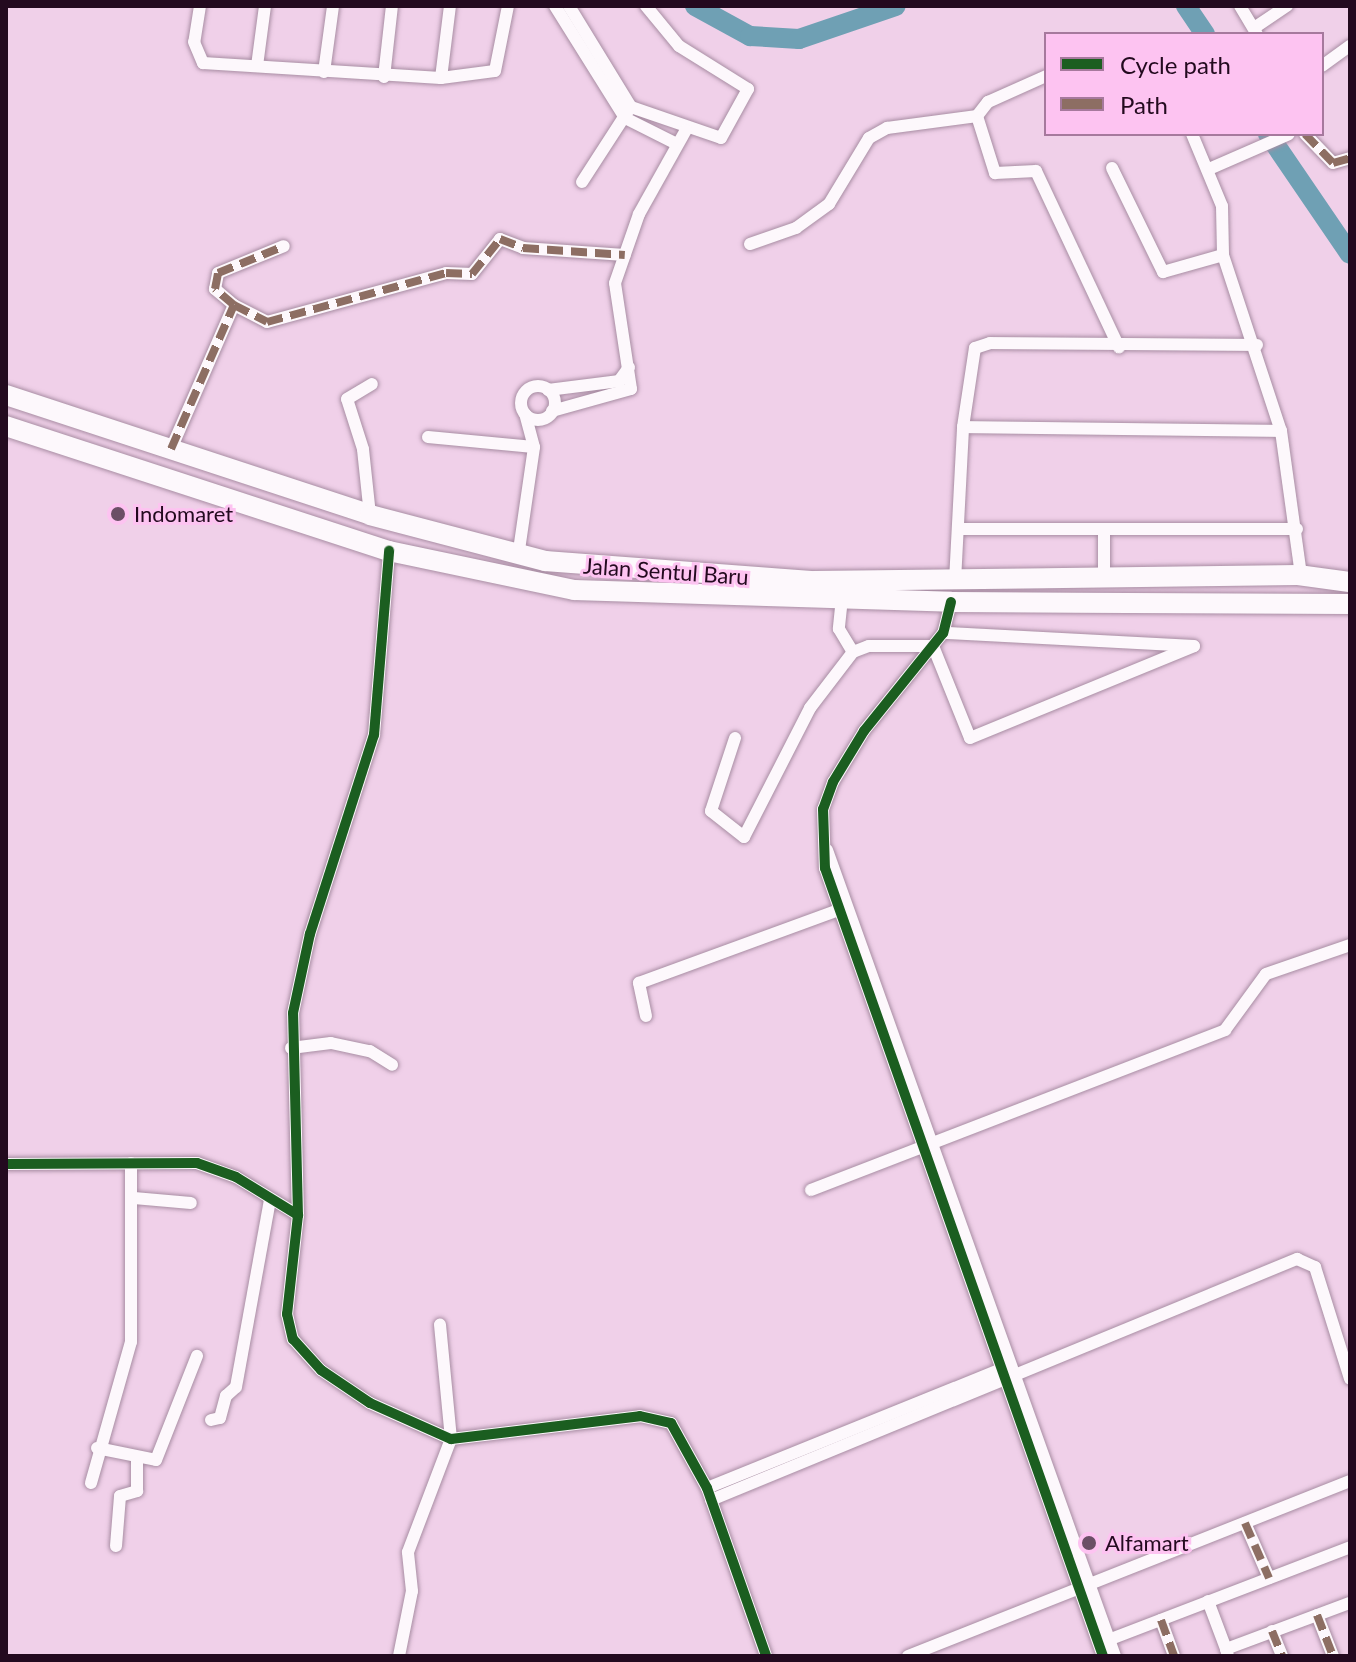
<!DOCTYPE html>
<html>
<head>
<meta charset="utf-8">
<style>
	body { margin:0 }
	#map { position:relative; width:1356px; height:1662px; overflow:hidden; background:#f0d0e9; font-family:Lato,sans-serif }
	div>[style] { position:absolute }
	[style*='--x'] { left:calc(var(--x)*1px); top:calc(var(--y)*1px); width:calc(var(--w)*1px); rotate:calc(var(--a)*1deg) }
	.river>* { height:20px; margin:-10px; padding:0 10px; transform-origin:10px; border-radius:10px; background:#6fa0b4 }
	.roads { filter:drop-shadow(0 0 2px #a88da3) drop-shadow(0 0 2px #a88da3) }
	.minor>* { height:12px; margin:-6px; padding:0 6px; transform-origin:6px; border-radius:6px; background:#fdf8fc }
	.minor>.ring { margin:-6px; padding:0; box-sizing:content-box; background:none; border:12px solid #fdf8fc; border-radius:50% }
	.primary>* { height:20px; margin:-10px; padding:0 10px; transform-origin:10px; border-radius:10px; background:#fdf8fc }
	.quiet>* { height:8px; margin-top:-4px; transform-origin:0; background:repeating-linear-gradient(90deg,#8d6e63 0 16px,transparent 0 24px) }
	.cycleway>* { height:10px; margin:-5px; padding:0 5px; transform-origin:5px; border-radius:5px; background:#1b5e20 }
	.dots>* { width:22px; height:22px; translate:-50% -50%; box-sizing:border-box; border:4px solid #fdc3f1; border-radius:50% }
	span { translate:-50% -50%; white-space:nowrap; text-align:center; line-height:1.15; -webkit-text-stroke:6px #fdc3f1; paint-order:stroke }
	.poi-label { font-size:22px; color:#230a1f }
	.left { translate:0 -50%; text-align:left }
	.street-label { font-size:22px; color:#230a1f }
	.frame { position:absolute; inset:0; border:8px solid #230a1f; pointer-events:none }
	.legend { position:absolute; left:1044px; top:32px; width:280px; height:104px; box-sizing:border-box; background:#fdc3f1; border:2px solid #a6799d; margin:0; padding:10px 14px; list-style:none; font-size:24px; color:#230a1f }
	.legend li { display:flex; align-items:center; gap:16px; height:40px }
	.legend b { width:40px; border:2px solid #a6799d }
</style>
</head>
<body>
<div id="map">
	<div class="river">
		<i style="--x:695;--y:6;--w:63;--a:28.6"></i>
		<i style="--x:750;--y:36;--w:49;--a:3.5"></i>
		<i style="--x:799;--y:39;--w:102;--a:-18.8"></i>
		<i style="--x:1186;--y:6;--w:34;--a:56"></i>
		<i style="--x:1268;--y:134;--w:145;--a:55.7"></i>
	</div>
	<div class="roads">
		<div class="minor">
			<i style="--x:200;--y:6;--w:36;--a:99"></i>
			<i style="--x:194;--y:42;--w:23;--a:67"></i>
			<i style="--x:203;--y:63;--w:238;--a:3.6"></i>
			<i style="--x:441;--y:78;--w:54;--a:-7.4"></i>
			<i style="--x:495;--y:71;--w:66;--a:-78.7"></i>
			<i style="--x:555;--y:6;--w:132;--a:58"></i>
			<i style="--x:625;--y:118;--w:56;--a:26.6"></i>
			<i style="--x:569;--y:6;--w:119;--a:58.5"></i>
			<i style="--x:631;--y:107;--w:95;--a:19"></i>
			<i style="--x:721;--y:138;--w:56;--a:-61.1"></i>
			<i style="--x:748;--y:89;--w:81;--a:-148.1"></i>
			<i style="--x:679;--y:46;--w:52;--a:-129.5"></i>
			<i style="--x:1240;--y:6;--w:33;--a:59"></i>
			<i style="--x:1254;--y:28;--w:40;--a:-34"></i>
			<i style="--x:257;--y:66;--w:61;--a:-82.4"></i>
			<i style="--x:1322;--y:66;--w:34;--a:-36"></i>
			<i style="--x:324;--y:72;--w:67;--a:-82.2"></i>
			<i style="--x:384;--y:77;--w:71;--a:-83.6"></i>
			<i style="--x:441;--y:78;--w:73;--a:-82.9"></i>
			<i style="--x:977;--y:116;--w:60;--a:72.5"></i>
			<i style="--x:995;--y:173;--w:41;--a:-2.8"></i>
			<i style="--x:1036;--y:171;--w:195;--a:64.8"></i>
			<i style="--x:1192;--y:134;--w:78;--a:67.4"></i>
			<i style="--x:1222;--y:206;--w:49;--a:88.8"></i>
			<i style="--x:1223;--y:255;--w:185;--a:71.8"></i>
			<i style="--x:1281;--y:431;--w:145;--a:82.1"></i>
			<i style="--x:1305;--y:134;--w:40;--a:46"></i>
			<i style="--x:1333;--y:163;--w:18;--a:-16"></i>
			<i style="--x:1112;--y:168;--w:116;--a:63.9"></i>
			<i style="--x:1163;--y:272;--w:62;--a:-15.8"></i>
			<i style="--x:1209;--y:169;--w:87;--a:-23.6"></i>
			<i style="--x:582;--y:182;--w:85;--a:-57.1"></i>
			<i style="--x:750;--y:244;--w:49;--a:-19.2"></i>
			<i style="--x:796;--y:228;--w:41;--a:-36"></i>
			<i style="--x:829;--y:204;--w:77;--a:-58.8"></i>
			<i style="--x:869;--y:138;--w:21;--a:-29"></i>
			<i style="--x:887;--y:128;--w:91;--a:-7.6"></i>
			<i style="--x:977;--y:116;--w:18;--a:-52"></i>
			<i style="--x:988;--y:102;--w:64;--a:-24.1"></i>
			<i style="--x:234;--y:305;--w:25;--a:-140"></i>
			<i style="--x:215;--y:289;--w:16;--a:-79"></i>
			<i style="--x:218;--y:273;--w:71;--a:-22.2"></i>
			<i class="ring" style="left:521px;top:386px;width:22px;height:22px"></i>
			<i style="--x:548;--y:390;--w:72;--a:-7.2"></i>
			<i style="--x:619;--y:381;--w:17;--a:-54"></i>
			<i style="--x:552;--y:411;--w:82;--a:-15.6"></i>
			<i style="--x:631;--y:389;--w:107;--a:-98.6"></i>
			<i style="--x:615;--y:283;--w:73;--a:-70.8"></i>
			<i style="--x:639;--y:214;--w:96;--a:-60.8"></i>
			<i style="--x:963;--y:427;--w:318;--a:0.7"></i>
			<i style="--x:428;--y:437;--w:106;--a:5.4"></i>
			<i style="--x:171;--y:449;--w:157;--a:-66.4"></i>
			<i style="--x:234;--y:305;--w:37;--a:27"></i>
			<i style="--x:267;--y:322;--w:186;--a:-15.3"></i>
			<i style="--x:446;--y:273;--w:26;--a:2"></i>
			<i style="--x:472;--y:274;--w:45;--a:-51.3"></i>
			<i style="--x:500;--y:239;--w:25;--a:21"></i>
			<i style="--x:523;--y:248;--w:102;--a:3.9"></i>
			<i style="--x:370;--y:515;--w:66;--a:-96.1"></i>
			<i style="--x:363;--y:449;--w:52;--a:-107.7"></i>
			<i style="--x:347;--y:399;--w:29;--a:-31"></i>
			<i style="--x:958;--y:529;--w:339;--a:0"></i>
			<i style="--x:1104;--y:531;--w:47;--a:90"></i>
			<i style="--x:518;--y:557;--w:111;--a:-81.7"></i>
			<i style="--x:534;--y:447;--w:34;--a:-105"></i>
			<i style="--x:955;--y:581;--w:154;--a:-87"></i>
			<i style="--x:963;--y:427;--w:80;--a:-81.4"></i>
			<i style="--x:975;--y:348;--w:16;--a:-18"></i>
			<i style="--x:990;--y:343;--w:267;--a:0.4"></i>
			<i style="--x:842;--y:598;--w:31;--a:96"></i>
			<i style="--x:839;--y:629;--w:27;--a:59"></i>
			<i style="--x:951;--y:602;--w:32;--a:104"></i>
			<i style="--x:943;--y:633;--w:126;--a:128.9"></i>
			<i style="--x:864;--y:731;--w:60;--a:121.3"></i>
			<i style="--x:833;--y:782;--w:29;--a:110"></i>
			<i style="--x:823;--y:809;--w:59;--a:88.1"></i>
			<i style="--x:825;--y:868;--w:836;--a:70.57"></i>
			<i style="--x:735;--y:738;--w:77;--a:108.2"></i>
			<i style="--x:711;--y:811;--w:42;--a:38.2"></i>
			<i style="--x:744;--y:837;--w:145;--a:-62.9"></i>
			<i style="--x:810;--y:708;--w:71;--a:-52.5"></i>
			<i style="--x:853;--y:652;--w:17;--a:-21"></i>
			<i style="--x:869;--y:646;--w:64;--a:0"></i>
			<i style="--x:933;--y:646;--w:99;--a:68.1"></i>
			<i style="--x:970;--y:738;--w:242;--a:-22.3"></i>
			<i style="--x:1194;--y:646;--w:251;--a:-177"></i>
			<i style="--x:827;--y:850;--w:856;--a:70.34"></i>
			<i style="--x:646;--y:1016;--w:34;--a:-102"></i>
			<i style="--x:639;--y:983;--w:218;--a:-20.1"></i>
			<i style="--x:291;--y:1048;--w:40;--a:-7.1"></i>
			<i style="--x:331;--y:1043;--w:40;--a:12"></i>
			<i style="--x:370;--y:1051;--w:26;--a:32"></i>
			<i style="--x:6;--y:1164;--w:191;--a:-0.3"></i>
			<i style="--x:197;--y:1163;--w:41;--a:19.7"></i>
			<i style="--x:236;--y:1177;--w:73;--a:31.5"></i>
			<i style="--x:298;--y:1215;--w:100;--a:96.3"></i>
			<i style="--x:287;--y:1314;--w:26;--a:77"></i>
			<i style="--x:293;--y:1339;--w:42;--a:47.9"></i>
			<i style="--x:321;--y:1370;--w:59;--a:34"></i>
			<i style="--x:370;--y:1403;--w:89;--a:24"></i>
			<i style="--x:451;--y:1439;--w:190;--a:-6.9"></i>
			<i style="--x:640;--y:1416;--w:32;--a:13"></i>
			<i style="--x:671;--y:1423;--w:74;--a:61"></i>
			<i style="--x:707;--y:1488;--w:178;--a:70.6"></i>
			<i style="--x:811;--y:1190;--w:444;--a:-21.1"></i>
			<i style="--x:1225;--y:1030;--w:69;--a:-53.8"></i>
			<i style="--x:1266;--y:974;--w:89;--a:-19"></i>
			<i style="--x:134;--y:1198;--w:57;--a:5"></i>
			<i style="--x:298;--y:1215;--w:202;--a:-91.4"></i>
			<i style="--x:293;--y:1013;--w:81;--a:-77.9"></i>
			<i style="--x:310;--y:934;--w:209;--a:-72.2"></i>
			<i style="--x:374;--y:735;--w:185;--a:-85.3"></i>
			<i style="--x:211;--y:1420;--w:9;--a:-13"></i>
			<i style="--x:220;--y:1418;--w:23;--a:-75"></i>
			<i style="--x:226;--y:1396;--w:13;--a:-42"></i>
			<i style="--x:236;--y:1387;--w:190;--a:-79.7"></i>
			<i style="--x:97;--y:1448;--w:60;--a:11.5"></i>
			<i style="--x:156;--y:1460;--w:112;--a:-68.5"></i>
			<i style="--x:91;--y:1483;--w:147;--a:-74.2"></i>
			<i style="--x:131;--y:1342;--w:179;--a:-90"></i>
			<i style="--x:707;--y:1488;--w:326;--a:-22"></i>
			<i style="--x:711;--y:1500;--w:634;--a:-22.36"></i>
			<i style="--x:1297;--y:1259;--w:20;--a:24"></i>
			<i style="--x:1315;--y:1267;--w:117;--a:72.6"></i>
			<i style="--x:1245;--y:1523;--w:60;--a:66.4"></i>
			<i style="--x:116;--y:1546;--w:50;--a:-85.4"></i>
			<i style="--x:120;--y:1496;--w:18;--a:-16"></i>
			<i style="--x:137;--y:1491;--w:32;--a:-90"></i>
			<i style="--x:1208;--y:1601;--w:51;--a:69.4"></i>
			<i style="--x:1317;--y:1615;--w:44;--a:68.7"></i>
			<i style="--x:1161;--y:1620;--w:38;--a:70"></i>
			<i style="--x:1272;--y:1631;--w:27;--a:68"></i>
			<i style="--x:1103;--y:1642;--w:265;--a:-21"></i>
			<i style="--x:399;--y:1656;--w:66;--a:-78.7"></i>
			<i style="--x:412;--y:1591;--w:39;--a:-96"></i>
			<i style="--x:408;--y:1552;--w:121;--a:-69.2"></i>
			<i style="--x:451;--y:1439;--w:115;--a:-95.5"></i>
			<i style="--x:908;--y:1656;--w:475;--a:-21.6"></i>
			<i style="--x:1228;--y:1656;--w:7;--a:-106"></i>
			<i style="--x:1226;--y:1649;--w:132;--a:-20.4"></i>
		</div>
		<div class="primary">
			<i style="--x:6;--y:395;--w:383;--a:18.2"></i>
			<i style="--x:370;--y:515;--w:181;--a:14.7"></i>
			<i style="--x:545;--y:561;--w:270;--a:4.3"></i>
			<i style="--x:814;--y:581;--w:484;--a:-0.7"></i>
			<i style="--x:1298;--y:575;--w:52;--a:7.7"></i>
			<i style="--x:6;--y:426;--w:403;--a:18.1"></i>
			<i style="--x:389;--y:551;--w:189;--a:11.9"></i>
			<i style="--x:574;--y:590;--w:377;--a:1.8"></i>
			<i style="--x:951;--y:602;--w:399;--a:0.3"></i>
		</div>
	</div>
	<div class="quiet">
		<i style="--x:1305;--y:134;--w:40;--a:46"></i>
		<i style="--x:1333;--y:163;--w:18;--a:-16"></i>
		<i style="--x:234;--y:305;--w:25;--a:-140"></i>
		<i style="--x:215;--y:289;--w:16;--a:-79"></i>
		<i style="--x:218;--y:273;--w:71;--a:-22.2"></i>
		<i style="--x:171;--y:449;--w:157;--a:-66.4"></i>
		<i style="--x:234;--y:305;--w:37;--a:27"></i>
		<i style="--x:267;--y:322;--w:186;--a:-15.3"></i>
		<i style="--x:446;--y:273;--w:26;--a:2"></i>
		<i style="--x:472;--y:274;--w:45;--a:-51.3"></i>
		<i style="--x:500;--y:239;--w:25;--a:21"></i>
		<i style="--x:523;--y:248;--w:102;--a:3.9"></i>
		<i style="--x:1245;--y:1523;--w:60;--a:66.4"></i>
		<i style="--x:1317;--y:1615;--w:44;--a:68.7"></i>
		<i style="--x:1161;--y:1620;--w:38;--a:70"></i>
		<i style="--x:1272;--y:1631;--w:27;--a:68"></i>
	</div>
	<div class="cycleway">
		<i style="--x:951;--y:602;--w:32;--a:104"></i>
		<i style="--x:943;--y:633;--w:126;--a:128.9"></i>
		<i style="--x:864;--y:731;--w:60;--a:121.3"></i>
		<i style="--x:833;--y:782;--w:29;--a:110"></i>
		<i style="--x:823;--y:809;--w:59;--a:88.1"></i>
		<i style="--x:825;--y:868;--w:836;--a:70.57"></i>
		<i style="--x:6;--y:1164;--w:191;--a:-0.3"></i>
		<i style="--x:197;--y:1163;--w:41;--a:19.7"></i>
		<i style="--x:236;--y:1177;--w:73;--a:31.5"></i>
		<i style="--x:298;--y:1215;--w:100;--a:96.3"></i>
		<i style="--x:287;--y:1314;--w:26;--a:77"></i>
		<i style="--x:293;--y:1339;--w:42;--a:47.9"></i>
		<i style="--x:321;--y:1370;--w:59;--a:34"></i>
		<i style="--x:370;--y:1403;--w:89;--a:24"></i>
		<i style="--x:451;--y:1439;--w:190;--a:-6.9"></i>
		<i style="--x:640;--y:1416;--w:32;--a:13"></i>
		<i style="--x:671;--y:1423;--w:74;--a:61"></i>
		<i style="--x:707;--y:1488;--w:178;--a:70.6"></i>
		<i style="--x:298;--y:1215;--w:202;--a:-91.4"></i>
		<i style="--x:293;--y:1013;--w:81;--a:-77.9"></i>
		<i style="--x:310;--y:934;--w:209;--a:-72.2"></i>
		<i style="--x:374;--y:735;--w:185;--a:-85.3"></i>
	</div>
	<div class="dots">
		<i style="left:118px;top:514px;background:#6b4f66"></i>
		<i style="left:1089px;top:1543px;background:#6b4f66"></i>
	</div>
	<div class="poi-label">
		<span class="left" style="left:134px;top:514px">Indomaret</span>
		<span class="left" style="left:1105px;top:1543px">Alfamart</span>
	</div>
	<div class="street-label">
		<span style="left:666px;top:571px;rotate:4deg">Jalan Sentul Baru</span>
	</div>
	<div class="frame"></div>
	<ul class="legend">
	<li><b style="height:10px;background:#1b5e20"></b>Cycle path</li>
	<li><b style="height:10px;background:#8d6e63"></b>Path</li>
	</ul>
</div>
</body>
</html>
